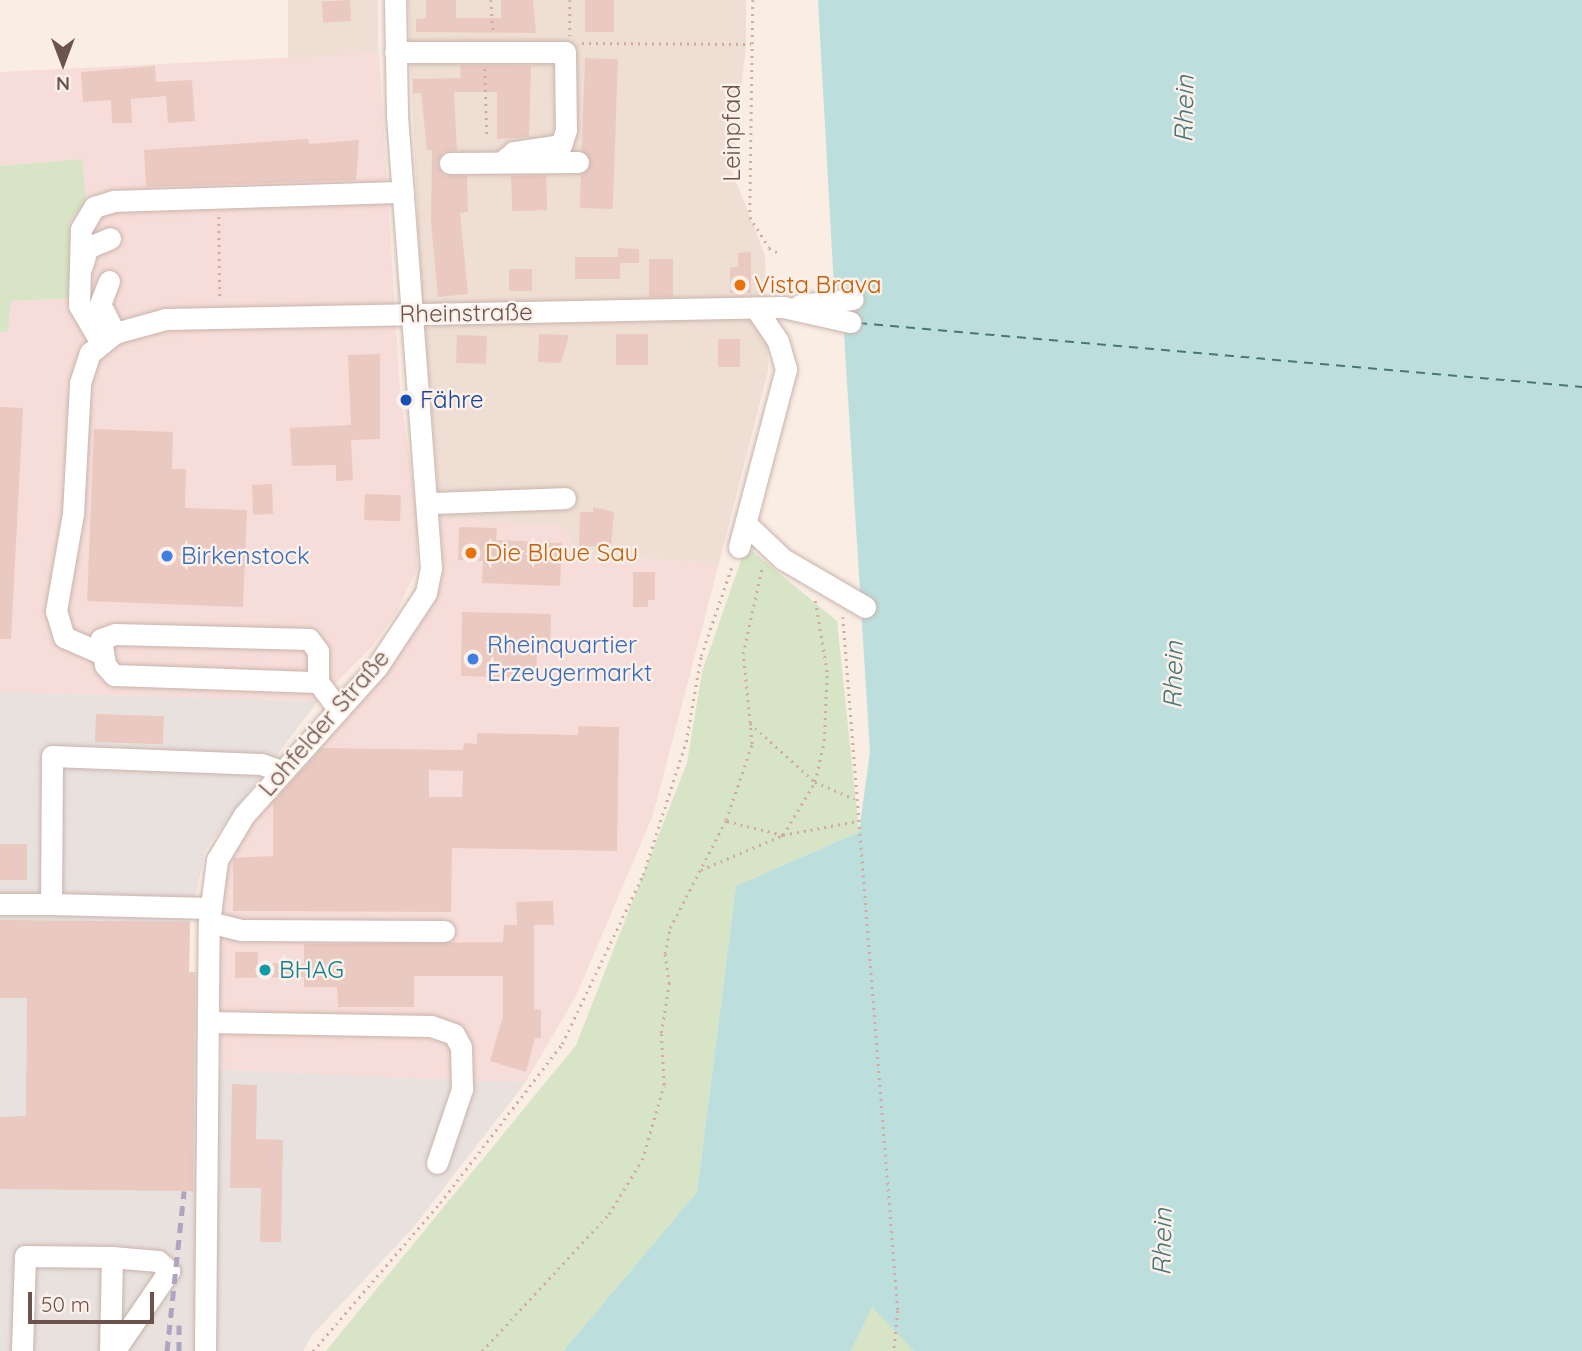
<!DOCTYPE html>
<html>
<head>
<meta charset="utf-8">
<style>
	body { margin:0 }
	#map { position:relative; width:1582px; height:1351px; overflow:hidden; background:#f9ede4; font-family:Quicksand,sans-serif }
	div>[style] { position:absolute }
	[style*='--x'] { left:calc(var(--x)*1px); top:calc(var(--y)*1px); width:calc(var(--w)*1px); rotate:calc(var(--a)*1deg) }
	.residential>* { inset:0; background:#efded4; transform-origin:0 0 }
	.commercial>* { inset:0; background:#f7ddd9 }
	.industrial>* { inset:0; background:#e9e1de }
	.green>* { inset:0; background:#d7e4c5 }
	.water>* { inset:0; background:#bcdfde }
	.ferry>* { height:2px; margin-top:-1px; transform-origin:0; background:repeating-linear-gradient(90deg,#477777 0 9px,transparent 0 16px) }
	.building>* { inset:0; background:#eac9c0; transform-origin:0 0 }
	.path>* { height:2.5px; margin-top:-1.25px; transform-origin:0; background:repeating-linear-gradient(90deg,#ceaca3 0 2px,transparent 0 7px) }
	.roads { filter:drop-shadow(0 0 2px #c8b4ac) drop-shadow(0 0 2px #c8b4ac) }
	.minor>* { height:21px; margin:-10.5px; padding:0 10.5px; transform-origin:10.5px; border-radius:10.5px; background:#fff }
	.rail>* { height:5px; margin-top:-2.5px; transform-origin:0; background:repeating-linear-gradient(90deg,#aea5c0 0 10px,transparent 0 17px) }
	.dots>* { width:19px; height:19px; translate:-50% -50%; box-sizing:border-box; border:4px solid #fcf1ea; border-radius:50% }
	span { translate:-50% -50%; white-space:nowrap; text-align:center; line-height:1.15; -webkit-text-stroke:5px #fcf1ea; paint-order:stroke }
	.street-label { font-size:24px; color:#6d534d }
	.food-label { font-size:24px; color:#c56008 }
	.left { translate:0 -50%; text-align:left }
	.transit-label { font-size:24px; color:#164399 }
	.shop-label { font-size:24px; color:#366cbe }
	.culture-label { font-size:24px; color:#0d838f }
	.water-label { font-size:26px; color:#477777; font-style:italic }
	.north { position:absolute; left:28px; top:28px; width:70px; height:70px; -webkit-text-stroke:5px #fcf1ea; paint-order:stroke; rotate:180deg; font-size:19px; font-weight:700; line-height:28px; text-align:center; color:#6d534d }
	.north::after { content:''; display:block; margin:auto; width:24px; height:32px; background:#6d534d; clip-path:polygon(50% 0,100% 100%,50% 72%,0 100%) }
	.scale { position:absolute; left:28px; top:1292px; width:126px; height:32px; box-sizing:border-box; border:4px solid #6d534d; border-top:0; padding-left:9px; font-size:21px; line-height:24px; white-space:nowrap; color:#6d534d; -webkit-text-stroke:5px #fcf1ea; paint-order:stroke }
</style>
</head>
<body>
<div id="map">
	<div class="residential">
		<i style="left:288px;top:0;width:90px;height:58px"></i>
		<i style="clip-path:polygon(408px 0,746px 0,746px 46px,732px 171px,765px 255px,768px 371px,719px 563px,578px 555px,563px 527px,440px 517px,419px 250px)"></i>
	</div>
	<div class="commercial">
		<i style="clip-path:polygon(379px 53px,400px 390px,417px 513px,417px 570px,396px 613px,371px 648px,318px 701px,0 692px,0 331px,8px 331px,11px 301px,73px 298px,69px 222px,82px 159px,0 166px,0 72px)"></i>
		<i style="clip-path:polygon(440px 517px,563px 527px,578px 555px,719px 563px,653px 815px,576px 996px,525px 1083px,221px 1070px,219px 940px,226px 861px,255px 816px,389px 665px,429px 611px,443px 573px)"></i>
	</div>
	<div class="industrial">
		<i style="clip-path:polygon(0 692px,318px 701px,205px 850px,190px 922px,189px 972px,197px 972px,197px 1073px,221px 1070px,525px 1083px,412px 1229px,312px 1335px,303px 1351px,0 1351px)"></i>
	</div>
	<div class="green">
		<i style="clip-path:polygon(82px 159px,86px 201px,69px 222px,73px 298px,11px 301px,8px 332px,0 331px,0 166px)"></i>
		<i style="clip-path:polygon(746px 546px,837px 621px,859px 832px,736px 886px,697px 1192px,563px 1351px,326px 1351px,576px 1045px,687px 763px,702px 672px)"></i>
		<i style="clip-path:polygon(872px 1306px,914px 1350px,914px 1351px,851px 1351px)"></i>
	</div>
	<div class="water">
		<i style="clip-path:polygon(818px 0,1582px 0,1582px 1351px,914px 1351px,872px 1307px,851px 1351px,563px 1351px,697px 1192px,736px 886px,859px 832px,870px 752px,844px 334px,854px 313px,852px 285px,834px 287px)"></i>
	</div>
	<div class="ferry">
		<i style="--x:858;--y:323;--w:727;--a:5.05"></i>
	</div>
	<div class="building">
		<i style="left:350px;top:0;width:21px;height:28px;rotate:87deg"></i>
		<i style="clip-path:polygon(426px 0,456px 0,456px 18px,501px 18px,501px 0,533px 0,536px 33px,416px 32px,416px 19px,426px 18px)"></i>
		<i style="left:585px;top:0;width:29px;height:32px"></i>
		<i style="left:585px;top:58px;width:33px;height:150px;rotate:2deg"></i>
		<i style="clip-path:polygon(460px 65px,531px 66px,529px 137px,497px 139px,497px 92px,454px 92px,457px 150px,443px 152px,437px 164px,444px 175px,467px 176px,468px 212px,460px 213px,468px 294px,438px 297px,431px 223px,432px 150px,427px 150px,421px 93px,413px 93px,413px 79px,461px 78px)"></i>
		<i style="clip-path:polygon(155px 66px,156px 82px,192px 80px,195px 121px,168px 123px,166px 96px,131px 99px,132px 123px,112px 123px,111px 100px,83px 102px,81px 72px)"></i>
		<i style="clip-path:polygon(308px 139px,309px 144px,359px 140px,356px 180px,146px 187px,144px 150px)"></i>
		<i style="left:546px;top:175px;width:35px;height:35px;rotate:88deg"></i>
		<i style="clip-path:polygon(618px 248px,639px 249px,639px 263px,620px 263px,620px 279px,575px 279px,575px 257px,618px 257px)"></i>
		<i style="clip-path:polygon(751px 252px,751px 293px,730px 293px,730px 267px,738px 267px,738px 253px)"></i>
		<i style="left:649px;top:259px;width:24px;height:38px"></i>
		<i style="left:509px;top:269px;width:23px;height:22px"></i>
		<i style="clip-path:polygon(539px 334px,569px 335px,561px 363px,538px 362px)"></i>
		<i style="left:616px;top:334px;width:32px;height:31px"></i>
		<i style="left:457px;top:335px;width:30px;height:28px;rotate:2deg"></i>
		<i style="left:718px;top:339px;width:22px;height:28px"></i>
		<i style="clip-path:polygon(380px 354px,380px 439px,351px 440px,353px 480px,336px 481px,336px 465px,292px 466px,290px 428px,351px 425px,348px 355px)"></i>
		<i style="clip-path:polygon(0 407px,23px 408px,11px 639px,0 639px)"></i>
		<i style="clip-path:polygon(94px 429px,173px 432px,172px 469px,186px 469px,185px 508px,247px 510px,243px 607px,87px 601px)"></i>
		<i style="left:272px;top:484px;width:30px;height:20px;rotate:88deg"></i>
		<i style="left:365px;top:494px;width:36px;height:26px;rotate:2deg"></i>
		<i style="clip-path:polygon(593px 507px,614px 512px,611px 546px,579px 546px,580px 512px,593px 512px)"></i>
		<i style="clip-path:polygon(459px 527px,497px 528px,496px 540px,562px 543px,560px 586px,482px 583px,483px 561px,458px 560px)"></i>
		<i style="clip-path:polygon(633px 572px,655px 572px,655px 600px,648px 600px,648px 607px,633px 607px)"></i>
		<i style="clip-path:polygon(462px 612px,551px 614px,550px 648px,537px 648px,536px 678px,461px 676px)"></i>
		<i style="left:96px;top:714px;width:68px;height:28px;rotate:2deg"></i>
		<i style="clip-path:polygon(evenodd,578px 726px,619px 727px,617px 851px,452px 848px,451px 912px,233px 911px,233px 858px,273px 856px,273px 802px,322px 748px,463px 750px,464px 743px,477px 744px,477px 733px,578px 735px,578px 726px,429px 770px,463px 771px,462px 797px,429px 797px,429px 770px)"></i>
		<i style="left:0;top:844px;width:27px;height:36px"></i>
		<i style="clip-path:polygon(553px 901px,554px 925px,534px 925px,534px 1009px,541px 1010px,541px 1038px,535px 1038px,526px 1072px,490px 1061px,503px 1016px,503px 976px,414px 976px,414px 1007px,338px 1007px,337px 987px,304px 987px,304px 977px,235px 978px,235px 952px,258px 952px,258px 963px,304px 964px,304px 944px,503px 942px,504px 925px,517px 925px,516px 902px)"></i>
		<i style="clip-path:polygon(0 920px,190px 922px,189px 972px,195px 972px,193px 1191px,0 1189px,0 1117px,26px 1116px,27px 998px,0 998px)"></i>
		<i style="clip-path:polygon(232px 1084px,257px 1085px,256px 1139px,283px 1140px,281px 1242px,260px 1242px,261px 1188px,230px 1188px)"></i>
	</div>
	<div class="path">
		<i style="--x:491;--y:0;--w:32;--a:86"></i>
		<i style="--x:570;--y:0;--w:36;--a:90"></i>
		<i style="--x:753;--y:0;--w:217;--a:90.8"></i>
		<i style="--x:750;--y:217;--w:36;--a:58"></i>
		<i style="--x:769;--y:248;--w:13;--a:27"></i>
		<i style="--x:582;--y:43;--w:169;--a:0.3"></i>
		<i style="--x:485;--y:69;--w:66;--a:88.3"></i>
		<i style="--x:219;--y:217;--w:81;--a:89.3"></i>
		<i style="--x:843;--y:617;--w:696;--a:85.47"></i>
		<i style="--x:898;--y:1311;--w:40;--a:95.7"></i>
		<i style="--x:750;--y:723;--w:88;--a:42.2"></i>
		<i style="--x:815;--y:782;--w:43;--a:23"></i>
		<i style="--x:727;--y:821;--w:58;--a:14"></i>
		<i style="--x:783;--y:835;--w:75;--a:-10.7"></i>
		<i style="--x:701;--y:870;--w:89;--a:-23.1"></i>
		<i style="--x:783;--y:835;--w:62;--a:-58.9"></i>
		<i style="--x:815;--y:782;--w:42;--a:-77.6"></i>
		<i style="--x:824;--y:741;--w:69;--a:-87.5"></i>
		<i style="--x:827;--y:672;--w:73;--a:-99.5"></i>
		<i style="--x:313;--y:1351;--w:195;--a:-49.4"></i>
		<i style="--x:440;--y:1203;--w:200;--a:-52.5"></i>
		<i style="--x:562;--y:1044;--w:187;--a:-64.4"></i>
		<i style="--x:643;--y:875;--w:140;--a:-72.1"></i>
		<i style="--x:686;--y:742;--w:87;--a:-80.1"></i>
		<i style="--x:701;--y:656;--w:98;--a:-71"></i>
		<i style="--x:482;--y:1351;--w:187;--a:-47.2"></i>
		<i style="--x:609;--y:1214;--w:63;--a:-58.6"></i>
		<i style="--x:642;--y:1160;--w:78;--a:-73.7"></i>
		<i style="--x:664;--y:1085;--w:52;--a:-93.3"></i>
		<i style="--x:661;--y:1033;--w:50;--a:-80.7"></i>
		<i style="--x:669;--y:984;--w:30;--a:-98"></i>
		<i style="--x:665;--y:954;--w:26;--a:-79"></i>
		<i style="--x:670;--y:928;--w:122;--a:-62.6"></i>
		<i style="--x:726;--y:820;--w:80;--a:-71.1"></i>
		<i style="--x:752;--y:744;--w:90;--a:-95.7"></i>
		<i style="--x:743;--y:654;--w:89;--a:-77.7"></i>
	</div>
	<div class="roads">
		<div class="minor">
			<i style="--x:395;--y:52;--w:170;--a:0"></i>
			<i style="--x:565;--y:52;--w:78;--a:89.3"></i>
			<i style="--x:566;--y:130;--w:16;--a:108"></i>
			<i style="--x:561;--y:145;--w:48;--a:171.5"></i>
			<i style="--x:514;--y:152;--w:14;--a:141"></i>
			<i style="--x:450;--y:163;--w:128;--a:-0.4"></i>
			<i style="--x:82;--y:266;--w:19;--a:-74"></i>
			<i style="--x:87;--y:248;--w:25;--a:-23"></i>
			<i style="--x:109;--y:281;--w:25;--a:111"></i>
			<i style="--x:100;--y:304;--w:33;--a:63"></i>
			<i style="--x:800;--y:305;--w:53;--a:-6.5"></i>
			<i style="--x:101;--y:343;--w:44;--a:-120.1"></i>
			<i style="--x:79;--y:305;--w:76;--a:-88.5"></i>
			<i style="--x:81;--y:229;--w:26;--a:-59"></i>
			<i style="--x:94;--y:207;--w:21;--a:-17"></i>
			<i style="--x:114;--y:201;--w:289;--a:-1.8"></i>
			<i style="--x:430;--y:503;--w:135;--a:-2.1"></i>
			<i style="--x:747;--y:525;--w:50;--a:43.4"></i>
			<i style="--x:783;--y:559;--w:95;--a:30.3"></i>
			<i style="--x:739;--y:547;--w:184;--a:-75.2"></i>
			<i style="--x:786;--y:369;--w:29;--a:-106"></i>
			<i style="--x:778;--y:341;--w:40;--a:-124"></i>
			<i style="--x:101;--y:653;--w:40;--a:-156.6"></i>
			<i style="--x:64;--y:637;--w:27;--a:-107"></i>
			<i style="--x:56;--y:611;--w:98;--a:-80.1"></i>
			<i style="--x:73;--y:514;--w:131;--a:-86.9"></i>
			<i style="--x:80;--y:383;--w:32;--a:-72"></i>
			<i style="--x:90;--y:353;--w:32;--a:-39"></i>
			<i style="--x:115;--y:333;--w:53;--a:-15.4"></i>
			<i style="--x:166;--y:319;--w:617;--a:-1.11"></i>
			<i style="--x:783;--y:307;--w:69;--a:12.6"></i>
			<i style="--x:318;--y:682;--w:31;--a:-90"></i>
			<i style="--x:318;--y:651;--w:15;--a:-127"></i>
			<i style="--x:309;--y:639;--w:194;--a:-178.5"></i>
			<i style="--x:115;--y:634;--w:15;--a:160"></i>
			<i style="--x:101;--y:639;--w:26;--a:81"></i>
			<i style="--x:105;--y:665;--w:13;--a:48"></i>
			<i style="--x:114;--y:675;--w:204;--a:2"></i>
			<i style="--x:318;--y:682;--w:34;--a:53"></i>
			<i style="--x:0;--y:904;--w:51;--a:0"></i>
			<i style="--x:211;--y:908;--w:160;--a:-178.6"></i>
			<i style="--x:51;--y:904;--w:148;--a:-89.6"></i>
			<i style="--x:52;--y:756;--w:209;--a:2.2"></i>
			<i style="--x:261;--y:764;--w:21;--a:19"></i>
			<i style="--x:209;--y:922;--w:34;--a:14"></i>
			<i style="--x:242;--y:930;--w:202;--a:0.3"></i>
			<i style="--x:208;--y:1022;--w:223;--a:1"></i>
			<i style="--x:431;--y:1026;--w:24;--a:19"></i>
			<i style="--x:454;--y:1034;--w:15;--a:62"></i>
			<i style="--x:461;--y:1047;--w:42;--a:88.6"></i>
			<i style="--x:462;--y:1089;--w:78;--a:108.7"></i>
			<i style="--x:22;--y:1351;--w:95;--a:-88.2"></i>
			<i style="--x:25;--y:1256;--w:87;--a:0.7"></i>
			<i style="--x:110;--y:1351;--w:94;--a:-88.8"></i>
			<i style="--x:112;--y:1257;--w:46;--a:5"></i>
			<i style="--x:158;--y:1261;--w:15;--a:42"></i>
			<i style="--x:169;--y:1271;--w:97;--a:124.5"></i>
			<i style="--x:205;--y:1351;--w:429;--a:-89.5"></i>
			<i style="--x:209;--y:922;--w:63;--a:-82.6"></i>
			<i style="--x:217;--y:860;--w:52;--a:-59"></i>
			<i style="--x:244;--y:815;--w:199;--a:-48.1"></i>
			<i style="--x:377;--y:667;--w:89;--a:-56.5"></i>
			<i style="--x:426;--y:593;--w:25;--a:-79"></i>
			<i style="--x:431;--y:568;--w:455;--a:-94.3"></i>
			<i style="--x:397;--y:114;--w:114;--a:-91"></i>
		</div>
	</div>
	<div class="rail">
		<i style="--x:179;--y:1325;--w:26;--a:90"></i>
		<i style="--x:167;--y:1351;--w:161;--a:-83.9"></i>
	</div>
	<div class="dots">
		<i style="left:740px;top:285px;background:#e8710a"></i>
		<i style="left:406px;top:400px;background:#1a4fb4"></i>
		<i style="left:471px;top:553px;background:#e8710a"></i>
		<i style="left:167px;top:556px;background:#3f7fe0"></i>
		<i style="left:473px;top:659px;background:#3f7fe0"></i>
		<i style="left:265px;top:970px;background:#0f9aa8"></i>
	</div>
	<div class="street-label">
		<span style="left:732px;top:133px;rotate:-90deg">Leinpfad</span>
		<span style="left:466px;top:313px;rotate:-1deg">Rheinstraße</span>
		<span style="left:324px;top:723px;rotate:-49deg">Lohfelder Straße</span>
	</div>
	<div class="food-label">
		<span class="left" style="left:754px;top:285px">Vista Brava</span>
		<span class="left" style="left:485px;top:553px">Die Blaue Sau</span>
	</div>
	<div class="transit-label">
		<span class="left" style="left:420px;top:400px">Fähre</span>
	</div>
	<div class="shop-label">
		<span class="left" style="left:181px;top:556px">Birkenstock</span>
		<span class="left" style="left:487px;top:659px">Rheinquartier<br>Erzeugermarkt</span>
	</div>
	<div class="culture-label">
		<span class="left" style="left:279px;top:970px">BHAG</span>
	</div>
	<div class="water-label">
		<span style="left:1184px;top:109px;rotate:-89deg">Rhein</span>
		<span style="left:1173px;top:675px;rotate:-89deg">Rhein</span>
		<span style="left:1162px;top:1242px;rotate:-89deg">Rhein</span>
	</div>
	<div class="north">N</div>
	<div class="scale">50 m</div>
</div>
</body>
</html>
